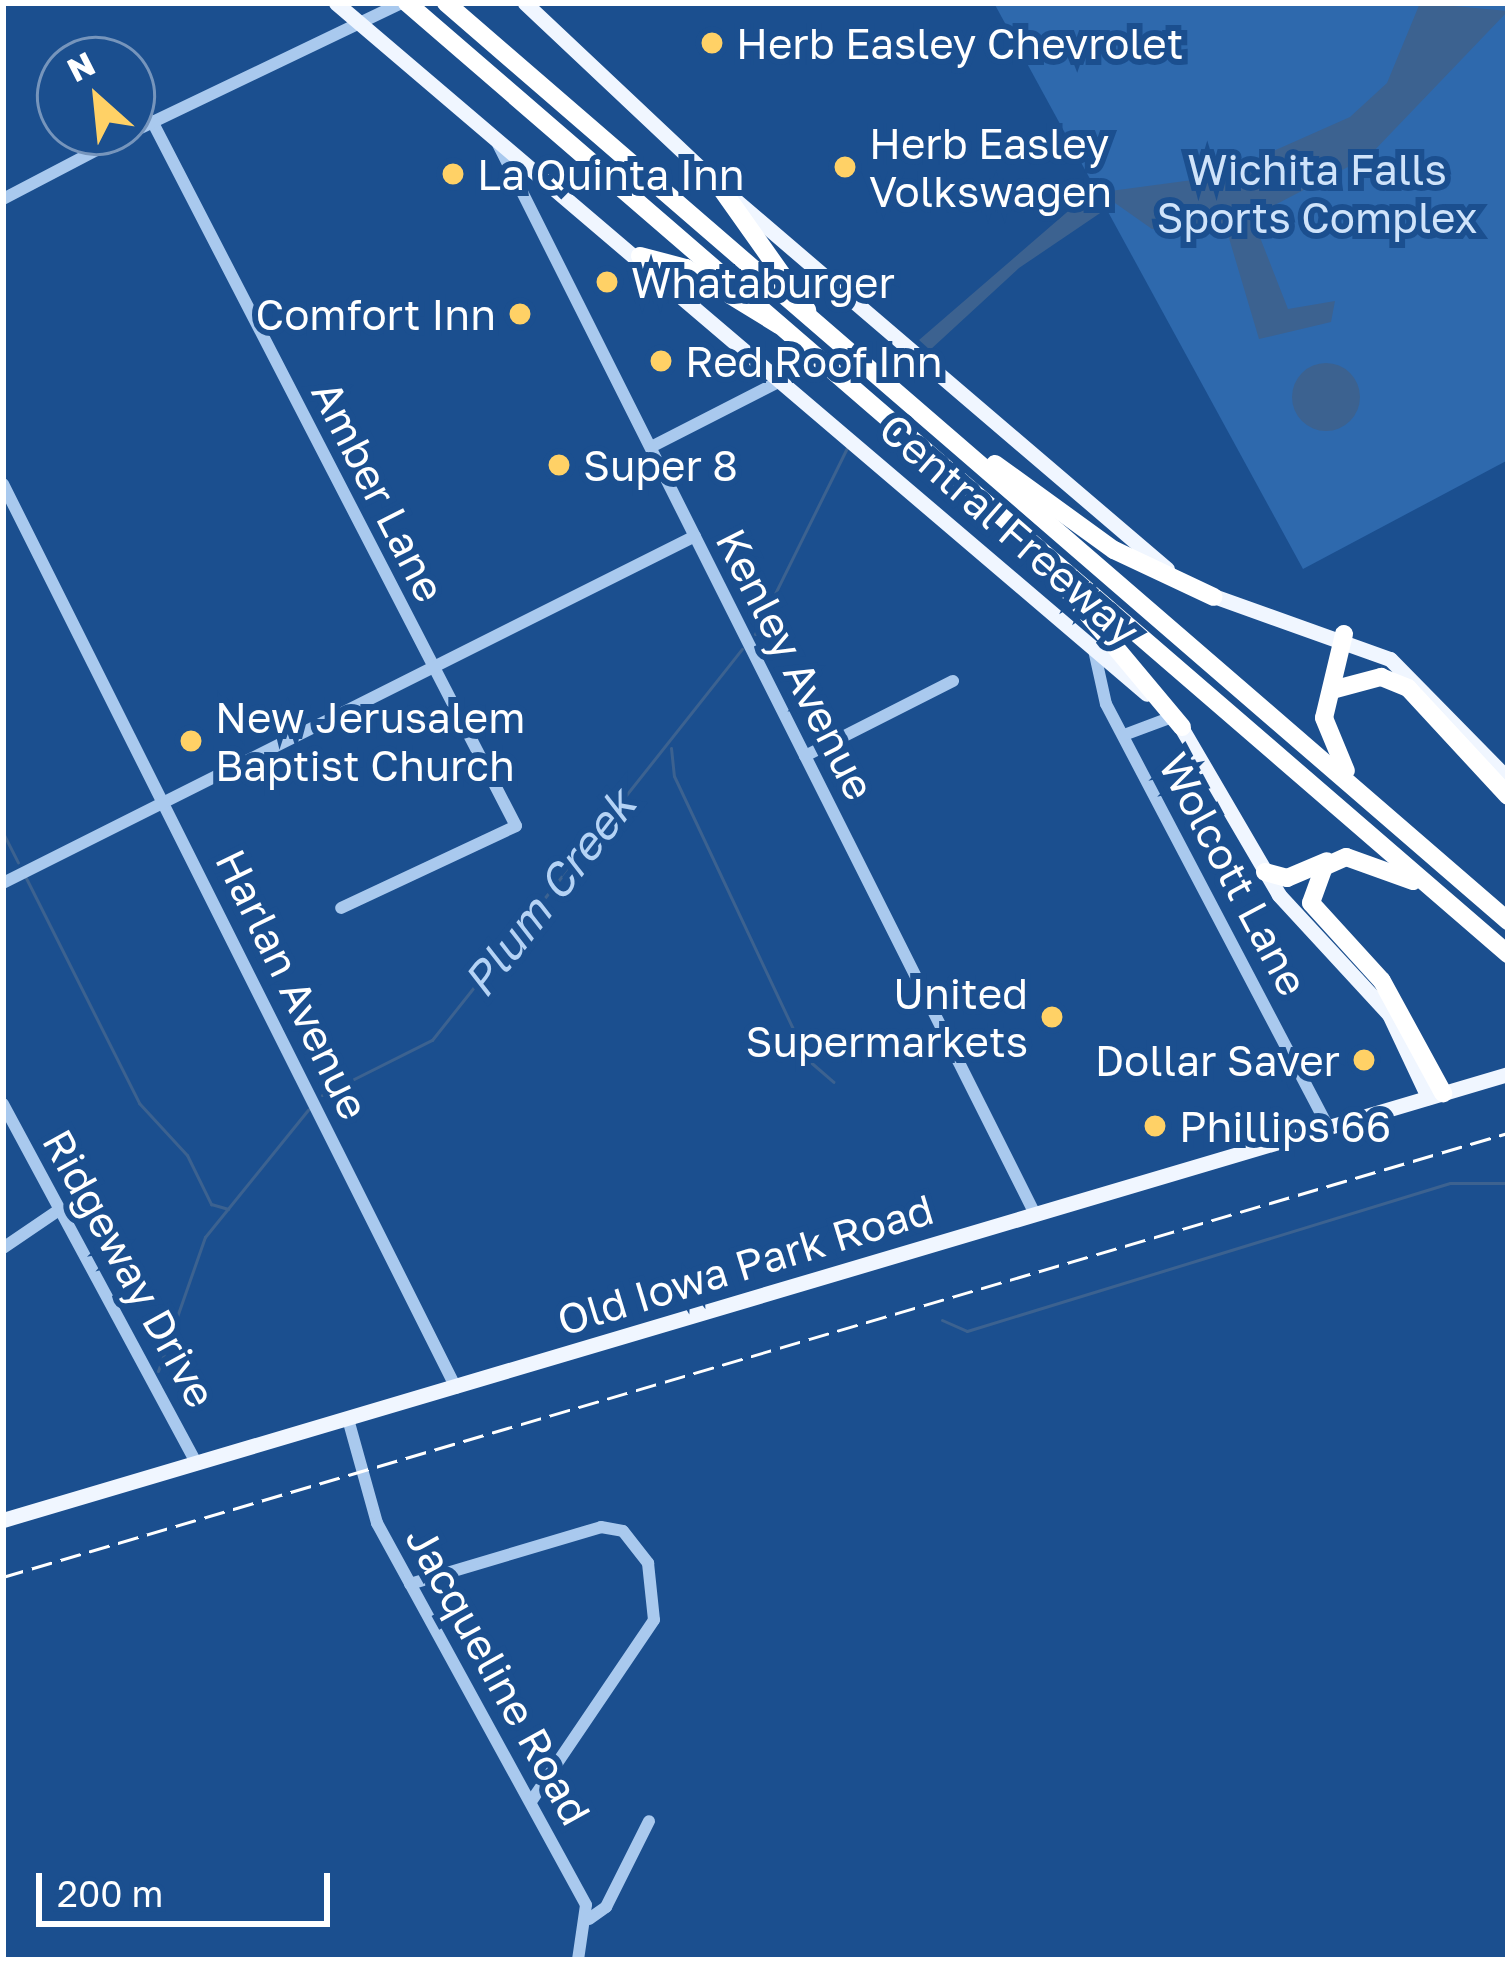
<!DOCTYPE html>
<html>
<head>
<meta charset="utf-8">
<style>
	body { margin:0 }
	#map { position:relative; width:1511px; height:1963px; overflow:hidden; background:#1b4f8f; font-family:"Golos Text",sans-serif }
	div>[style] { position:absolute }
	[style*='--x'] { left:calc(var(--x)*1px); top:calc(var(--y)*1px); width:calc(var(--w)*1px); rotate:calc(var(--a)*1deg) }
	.green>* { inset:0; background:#2e69ad }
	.water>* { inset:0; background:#3c6290 }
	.round { border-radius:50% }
	.stream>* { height:3px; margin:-1.5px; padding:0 1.5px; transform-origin:1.5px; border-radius:1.5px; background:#3c6290 }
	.minor>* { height:12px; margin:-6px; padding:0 6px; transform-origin:6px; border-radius:6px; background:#a9c9ee }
	.major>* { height:15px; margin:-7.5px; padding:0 7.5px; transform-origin:7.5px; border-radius:7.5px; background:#f0f6ff }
	.highway>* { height:18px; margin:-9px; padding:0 9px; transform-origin:9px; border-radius:9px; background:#fff }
	.rail>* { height:3px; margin-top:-1.5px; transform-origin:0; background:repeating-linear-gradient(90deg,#fff 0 21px,transparent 0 30px) }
	.dots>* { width:33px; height:33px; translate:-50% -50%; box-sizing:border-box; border:6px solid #1b4f8f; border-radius:50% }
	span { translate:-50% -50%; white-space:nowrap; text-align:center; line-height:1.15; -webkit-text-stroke:12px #1b4f8f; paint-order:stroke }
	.poi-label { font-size:42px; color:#fff }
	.left { translate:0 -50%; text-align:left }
	.right { translate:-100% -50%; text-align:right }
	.park-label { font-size:42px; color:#cfe3fa }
	.street-label { font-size:42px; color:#fff }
	.water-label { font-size:45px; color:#b5d3f5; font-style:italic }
	.frame { position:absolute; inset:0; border:6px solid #fff; pointer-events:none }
	.north { position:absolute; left:36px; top:36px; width:120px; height:120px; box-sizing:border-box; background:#1b4f8f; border:3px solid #7695bc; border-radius:50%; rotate:333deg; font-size:33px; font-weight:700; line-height:48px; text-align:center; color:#fff }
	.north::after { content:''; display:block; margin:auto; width:42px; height:54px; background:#ffd166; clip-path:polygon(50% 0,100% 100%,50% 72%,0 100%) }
	.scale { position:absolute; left:36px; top:1873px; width:294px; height:54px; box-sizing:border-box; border:6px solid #fff; border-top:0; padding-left:15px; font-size:36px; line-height:42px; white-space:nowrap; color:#fff; -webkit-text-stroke:9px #1b4f8f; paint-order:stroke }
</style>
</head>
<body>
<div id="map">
	<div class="green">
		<i style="clip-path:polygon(994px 3px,1508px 3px,1508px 460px,1303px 569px)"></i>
	</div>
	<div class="water">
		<i style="clip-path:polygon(1420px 3px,1508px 11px,1369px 156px,1252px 217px,1288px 309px,1335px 301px,1331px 322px,1259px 339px,1226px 228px,1152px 229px,1115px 203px,1019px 268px,930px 350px,919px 340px,1088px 194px,1215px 177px,1350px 117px,1387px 83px)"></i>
		<i class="round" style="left:1292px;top:363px;width:68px;height:68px"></i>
	</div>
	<div class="stream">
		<i style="--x:755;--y:634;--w:208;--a:-63.7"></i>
		<i style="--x:671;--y:748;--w:28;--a:84"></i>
		<i style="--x:674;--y:776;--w:313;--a:64.8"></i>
		<i style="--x:807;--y:1059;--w:35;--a:41"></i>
		<i style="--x:3;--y:833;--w:33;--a:63"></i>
		<i style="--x:26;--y:878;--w:252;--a:63.3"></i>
		<i style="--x:139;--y:1103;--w:71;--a:47.3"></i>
		<i style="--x:187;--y:1155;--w:55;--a:63.9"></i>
		<i style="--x:211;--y:1204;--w:18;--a:16"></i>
		<i style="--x:322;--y:1095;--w:123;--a:-26.6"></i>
		<i style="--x:432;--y:1040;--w:499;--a:-51.6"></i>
		<i style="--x:942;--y:1320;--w:27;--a:24"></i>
		<i style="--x:967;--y:1331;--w:505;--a:-17.04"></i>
		<i style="--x:1450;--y:1183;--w:58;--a:0"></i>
		<i style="--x:158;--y:1371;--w:142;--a:-70.7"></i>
		<i style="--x:205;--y:1237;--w:164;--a:-51"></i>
	</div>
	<div class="minor">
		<i style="--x:152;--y:121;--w:793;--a:62.69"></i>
		<i style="--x:516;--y:826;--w:193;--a:154.9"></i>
		<i style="--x:132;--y:132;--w:298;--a:-25.6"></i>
		<i style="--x:498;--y:144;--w:1197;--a:63.35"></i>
		<i style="--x:3;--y:199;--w:144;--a:-27.6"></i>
		<i style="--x:651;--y:447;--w:147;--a:-27.1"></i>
		<i style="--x:3;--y:484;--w:1011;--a:63.38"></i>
		<i style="--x:1094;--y:650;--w:55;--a:77.5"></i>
		<i style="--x:1106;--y:704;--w:478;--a:62.3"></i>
		<i style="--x:1124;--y:735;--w:51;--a:-20.6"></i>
		<i style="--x:805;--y:756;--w:166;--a:-26.9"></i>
		<i style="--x:3;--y:883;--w:774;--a:-26.63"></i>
		<i style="--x:3;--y:1104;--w:409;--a:61.7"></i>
		<i style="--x:3;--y:1248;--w:68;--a:-34.2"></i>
		<i style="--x:348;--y:1419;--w:108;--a:74.4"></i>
		<i style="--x:377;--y:1523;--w:435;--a:61.3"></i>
		<i style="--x:586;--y:1905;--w:56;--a:98.3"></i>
		<i style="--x:410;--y:1584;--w:199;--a:-16.6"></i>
		<i style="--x:601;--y:1527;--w:22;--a:10"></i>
		<i style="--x:623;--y:1531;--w:41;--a:52"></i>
		<i style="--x:648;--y:1563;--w:57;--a:84"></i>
		<i style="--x:654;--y:1620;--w:217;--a:124.1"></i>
		<i style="--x:589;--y:1919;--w:21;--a:-35"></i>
		<i style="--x:606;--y:1907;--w:96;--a:-63.4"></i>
	</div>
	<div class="major">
		<i style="--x:336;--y:3;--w:1065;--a:40.43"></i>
		<i style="--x:525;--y:3;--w:268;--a:43.3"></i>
		<i style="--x:720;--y:187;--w:588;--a:40.52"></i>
		<i style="--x:1208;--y:594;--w:193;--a:19.7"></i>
		<i style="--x:1390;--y:659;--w:168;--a:45.5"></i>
		<i style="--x:1178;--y:722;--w:200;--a:59.7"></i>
		<i style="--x:1279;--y:895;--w:162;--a:47.3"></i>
		<i style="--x:1389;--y:1014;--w:92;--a:64.8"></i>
		<i style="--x:3;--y:1520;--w:1570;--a:-16.51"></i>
	</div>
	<div class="highway">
		<i style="--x:407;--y:3;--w:1455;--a:40.82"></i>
		<i style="--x:446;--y:3;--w:1404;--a:40.84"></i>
		<i style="--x:720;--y:187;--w:151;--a:54.7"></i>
		<i style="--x:640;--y:256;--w:48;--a:14.6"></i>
		<i style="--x:686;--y:268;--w:109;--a:31.5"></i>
		<i style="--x:995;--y:464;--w:147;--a:35.9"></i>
		<i style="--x:1114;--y:550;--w:110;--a:25.2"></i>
		<i style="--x:1039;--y:556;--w:223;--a:50.1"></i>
		<i style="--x:1344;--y:634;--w:86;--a:103.4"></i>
		<i style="--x:1324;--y:718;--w:57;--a:67.5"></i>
		<i style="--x:1332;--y:690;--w:51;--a:-14.9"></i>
		<i style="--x:1381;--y:677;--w:29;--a:22"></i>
		<i style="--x:1408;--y:688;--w:147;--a:47.2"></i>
		<i style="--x:1265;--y:872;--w:23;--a:15"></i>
		<i style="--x:1287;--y:878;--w:43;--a:-23"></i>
		<i style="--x:1413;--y:881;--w:71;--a:-160.3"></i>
		<i style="--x:1346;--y:857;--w:24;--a:156"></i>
		<i style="--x:1324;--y:867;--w:38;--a:110"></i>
		<i style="--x:1311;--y:903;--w:105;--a:47.7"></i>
		<i style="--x:1382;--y:981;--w:128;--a:61.4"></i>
	</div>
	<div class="rail">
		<i style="--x:3;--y:1577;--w:1569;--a:-16.44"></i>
	</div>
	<div class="dots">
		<i style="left:712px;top:43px;background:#ffd166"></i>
		<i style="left:845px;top:167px;background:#ffd166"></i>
		<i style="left:453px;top:174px;background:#ffd166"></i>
		<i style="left:607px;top:282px;background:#ffd166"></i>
		<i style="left:520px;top:314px;background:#ffd166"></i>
		<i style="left:661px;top:361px;background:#ffd166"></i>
		<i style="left:559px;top:465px;background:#ffd166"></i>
		<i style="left:191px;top:741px;background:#ffd166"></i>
		<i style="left:1052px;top:1017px;background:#ffd166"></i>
		<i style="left:1364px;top:1060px;background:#ffd166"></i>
		<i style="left:1155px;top:1126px;background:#ffd166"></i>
	</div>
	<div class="poi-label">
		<span class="left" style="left:736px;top:43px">Herb Easley Chevrolet</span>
		<span class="left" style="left:869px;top:167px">Herb Easley<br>Volkswagen</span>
		<span class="left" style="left:477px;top:174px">La Quinta Inn</span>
		<span class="left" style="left:631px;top:282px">Whataburger</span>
		<span class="right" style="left:496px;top:314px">Comfort Inn</span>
		<span class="left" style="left:685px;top:361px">Red Roof Inn</span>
		<span class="left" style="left:583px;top:465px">Super 8</span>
		<span class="left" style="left:215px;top:741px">New Jerusalem<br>Baptist Church</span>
		<span class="right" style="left:1028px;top:1017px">United<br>Supermarkets</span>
		<span class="right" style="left:1340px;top:1060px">Dollar Saver</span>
		<span class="left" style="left:1179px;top:1126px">Phillips 66</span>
	</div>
	<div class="park-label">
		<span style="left:1317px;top:193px">Wichita Falls<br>Sports Complex</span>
	</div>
	<div class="street-label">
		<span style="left:379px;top:491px;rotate:63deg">Amber Lane</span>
		<span style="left:1010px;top:529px;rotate:41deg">Central Freeway</span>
		<span style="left:796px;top:664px;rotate:63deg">Kenley Avenue</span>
		<span style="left:1234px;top:874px;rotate:62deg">Wolcott Lane</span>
		<span style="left:293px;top:984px;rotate:64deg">Harlan Avenue</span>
		<span style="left:745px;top:1264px;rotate:-17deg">Old Iowa Park Road</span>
		<span style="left:130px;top:1268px;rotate:61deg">Ridgeway Drive</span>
		<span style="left:499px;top:1675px;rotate:61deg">Jacqueline Road</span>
	</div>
	<div class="water-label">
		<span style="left:549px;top:893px;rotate:-52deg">Plum Creek</span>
	</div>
	<div class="frame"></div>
	<div class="north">N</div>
	<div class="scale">200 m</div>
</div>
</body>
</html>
